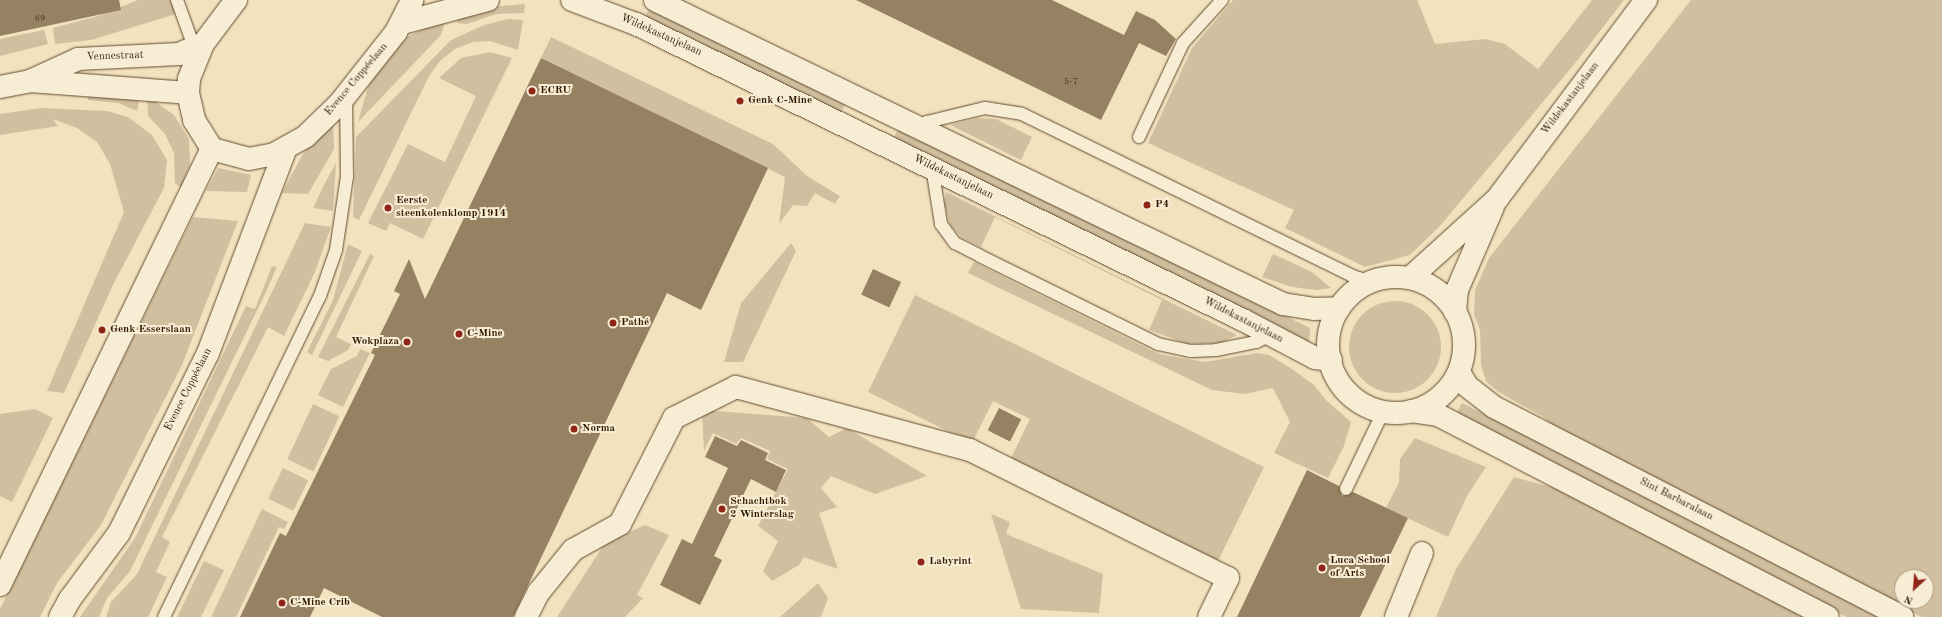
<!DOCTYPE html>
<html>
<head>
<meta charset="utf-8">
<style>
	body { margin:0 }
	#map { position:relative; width:1942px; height:617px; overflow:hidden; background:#f2e3bf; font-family:"Old Standard TT",serif }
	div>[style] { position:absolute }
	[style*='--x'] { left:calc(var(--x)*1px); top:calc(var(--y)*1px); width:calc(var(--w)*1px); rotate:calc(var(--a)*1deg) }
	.green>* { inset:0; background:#d1c09f; transform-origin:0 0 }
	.round { border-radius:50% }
	.building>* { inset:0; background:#968163; transform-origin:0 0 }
	.roads { filter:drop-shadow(0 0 1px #624a30) drop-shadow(0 0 1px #624a30) }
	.lane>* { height:12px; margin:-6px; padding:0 6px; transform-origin:6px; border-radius:6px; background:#f7edd5 }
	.street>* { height:22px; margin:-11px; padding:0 11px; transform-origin:11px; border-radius:11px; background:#f7edd5 }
	.secondary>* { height:22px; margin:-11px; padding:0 11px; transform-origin:11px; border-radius:11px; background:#f7edd5 }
	.secondary>.ring { margin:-11px; padding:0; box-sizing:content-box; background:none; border:22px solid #f7edd5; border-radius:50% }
	.dots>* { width:11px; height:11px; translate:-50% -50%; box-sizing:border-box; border:2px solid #f7edd5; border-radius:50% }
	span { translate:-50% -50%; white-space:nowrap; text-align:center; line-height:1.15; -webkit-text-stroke:4px #f7edd5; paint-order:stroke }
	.number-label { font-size:9px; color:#4b3219 }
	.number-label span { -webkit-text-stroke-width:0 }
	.street-label { font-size:11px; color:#321700 }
	.poi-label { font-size:11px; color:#321700; font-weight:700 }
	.left { translate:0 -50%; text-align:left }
	.right { translate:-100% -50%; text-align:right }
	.north { position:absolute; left:1894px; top:569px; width:40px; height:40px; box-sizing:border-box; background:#f7edd5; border:1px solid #a89780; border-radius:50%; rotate:206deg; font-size:11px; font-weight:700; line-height:16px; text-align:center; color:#321700 }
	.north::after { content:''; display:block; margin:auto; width:14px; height:18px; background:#8f2418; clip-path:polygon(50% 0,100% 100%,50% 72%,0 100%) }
</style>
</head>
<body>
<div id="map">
	<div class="green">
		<i style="clip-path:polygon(138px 0,170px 0,176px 14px,91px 40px,55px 44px,53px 28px,98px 16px)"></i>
		<i style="clip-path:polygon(1233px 0,1417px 0,1435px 44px,1485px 39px,1505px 44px,1538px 69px,1592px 0,1624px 0,1577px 61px,1440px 226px,1410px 255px,1365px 267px,1285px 228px,1294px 210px,1148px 143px,1192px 48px)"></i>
		<i style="clip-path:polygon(evenodd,1691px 0,1942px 0,1942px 617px,1922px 617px,1584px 449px,1543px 417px,1497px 391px,1486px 381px,1481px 365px,1480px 330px,1474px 315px,1475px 290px,1489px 258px,1691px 0,1902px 577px,1926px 577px,1926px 601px,1902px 601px,1902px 577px)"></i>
		<i style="clip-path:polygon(525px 4px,524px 13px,496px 14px,467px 24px,457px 23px,458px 16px,491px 7px)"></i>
		<i style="left:650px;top:7px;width:218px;height:14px;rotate:26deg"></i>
		<i style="clip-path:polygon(446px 19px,441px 35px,358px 122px,370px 80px,404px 38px)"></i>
		<i style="clip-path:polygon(508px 19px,523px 20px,518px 50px,490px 41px,473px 42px,455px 49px,440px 61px,429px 76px,359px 220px,353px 217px,356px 137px,451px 40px,484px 25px)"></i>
		<i style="clip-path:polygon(44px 30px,48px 44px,0 56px,0 39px)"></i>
		<i style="clip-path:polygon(551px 37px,773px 144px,807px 176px,840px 196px,835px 204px,815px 193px,807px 206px,793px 205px,779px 224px,785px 177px,541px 58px)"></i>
		<i style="clip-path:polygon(490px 52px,512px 58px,423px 239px,390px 223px,386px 231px,368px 223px,408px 144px,445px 162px,476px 96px,439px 78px,461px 58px)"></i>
		<i style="clip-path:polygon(88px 94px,140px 94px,137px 111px,118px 103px,88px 100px)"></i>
		<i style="clip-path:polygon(147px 96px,174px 115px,189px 139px,190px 164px,181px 188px,175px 183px,174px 153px,165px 134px,148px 116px)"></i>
		<i style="clip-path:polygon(41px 108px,107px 111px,128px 117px,152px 135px,167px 160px,164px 188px,113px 285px,64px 393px,47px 391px,124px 212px,110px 164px,97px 142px,77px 128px,53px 119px,58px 126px,0 135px,0 114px)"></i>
		<i style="clip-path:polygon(977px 118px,996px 119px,1032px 137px,1021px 160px,950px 125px)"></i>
		<i style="clip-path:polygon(333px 123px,334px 149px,308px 194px,282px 193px,304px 152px)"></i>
		<i style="clip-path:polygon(899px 128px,1310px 328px,1309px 344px,893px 139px)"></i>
		<i style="clip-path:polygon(336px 163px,333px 211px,313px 208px,324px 185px)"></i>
		<i style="clip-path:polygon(218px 168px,251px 175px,247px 192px,206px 191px)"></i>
		<i style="clip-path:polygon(946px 192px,1237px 335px,1221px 343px,1188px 344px,1149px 330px,1162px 300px,995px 217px,981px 247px,962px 238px,950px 225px,944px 203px)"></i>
		<i style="clip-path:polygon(193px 217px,238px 221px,182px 365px,101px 525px,57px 583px,40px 617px,0 617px,0 609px)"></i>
		<i style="clip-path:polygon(305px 223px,331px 227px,315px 272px,284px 336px,268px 327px,162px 537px,170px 542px,156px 572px,167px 577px,148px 617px,106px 617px,111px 602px,137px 574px)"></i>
		<i style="clip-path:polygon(791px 243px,796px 251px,743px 362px,724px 362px,741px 303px)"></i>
		<i style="clip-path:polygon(348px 244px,362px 251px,312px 355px,307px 352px,333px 300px)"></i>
		<i style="clip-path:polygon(370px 254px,374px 256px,336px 337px,351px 344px,348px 350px,328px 361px,318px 357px)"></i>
		<i style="clip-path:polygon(1273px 254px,1312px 272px,1331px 288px,1317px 290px,1292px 287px,1262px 277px)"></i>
		<i style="clip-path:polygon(974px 262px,1159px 354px,1205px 362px,1257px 353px,1269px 355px,1292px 369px,1314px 385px,1326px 400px,1351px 422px,1344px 446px,1328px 478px,1274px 453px,1290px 422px,1273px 388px,1245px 394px,1212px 390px,968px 273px)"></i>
		<i style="clip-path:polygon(272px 266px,277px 267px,266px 292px,130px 571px,107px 598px,99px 617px,80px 617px,135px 538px,246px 306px,255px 309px)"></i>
		<i style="clip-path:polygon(915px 295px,1264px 467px,1218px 561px,1010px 460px,1030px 419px,993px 401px,972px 443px,868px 392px)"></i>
		<i class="round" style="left:1349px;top:301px;width:92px;height:92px"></i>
		<i style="clip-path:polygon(360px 349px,370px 353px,343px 407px,318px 395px,331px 369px,357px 356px)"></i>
		<i style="left:1462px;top:403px;width:472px;height:16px;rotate:27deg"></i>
		<i style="left:313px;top:404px;width:29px;height:61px;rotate:25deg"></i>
		<i style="clip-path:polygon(35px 409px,53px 418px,12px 502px,0 496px,0 414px)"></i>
		<i style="clip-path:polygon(702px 410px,807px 418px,829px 437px,847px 428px,927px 476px,875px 494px,831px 476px,821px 488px,837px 507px,819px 513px,838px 569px,804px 557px,799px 565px,772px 581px,763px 571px,778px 541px,758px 526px,788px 469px,767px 459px,770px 451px,741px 438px,736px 444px,713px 433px,704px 451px)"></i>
		<i style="clip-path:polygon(1415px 438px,1486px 467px,1467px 496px,1448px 537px,1386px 508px,1399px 482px,1400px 459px)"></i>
		<i style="left:283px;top:468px;width:28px;height:34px;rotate:26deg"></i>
		<i style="clip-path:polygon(1514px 477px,1562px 490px,1812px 617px,1436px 617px,1456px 569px)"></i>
		<i style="clip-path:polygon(262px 509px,288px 522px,284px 529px,279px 527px,236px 617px,211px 617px)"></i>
		<i style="clip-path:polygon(991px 514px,1010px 522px,1006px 534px,1103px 574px,1099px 613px,1021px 609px)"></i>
		<i style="clip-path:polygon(645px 525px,669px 535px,637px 595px,643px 598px,625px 617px,557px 617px,605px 543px)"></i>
		<i style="clip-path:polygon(204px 561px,224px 570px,201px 617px,177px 617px)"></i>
		<i style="clip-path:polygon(818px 583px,828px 598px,821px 617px,780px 617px)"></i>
	</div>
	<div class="building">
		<i style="clip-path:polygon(0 0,119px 0,121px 10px,0 36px)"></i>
		<i style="clip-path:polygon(856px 0,1052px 0,1124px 35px,1136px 11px,1155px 20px,1176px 39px,1166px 56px,1139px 43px,1101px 120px)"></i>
		<i style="clip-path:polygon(541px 58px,768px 168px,701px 310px,667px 293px,513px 617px,382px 617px,324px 588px,310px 617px,240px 617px,280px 533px,286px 536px,375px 355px,371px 353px,400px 294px,394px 291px,409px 259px,425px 299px)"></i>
		<i style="left:873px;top:269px;width:31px;height:28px;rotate:25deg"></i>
		<i style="left:999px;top:408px;width:25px;height:25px;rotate:27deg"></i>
		<i style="clip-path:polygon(715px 436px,737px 446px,741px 440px,768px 453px,765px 460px,786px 470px,776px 492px,751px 479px,714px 556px,722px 560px,700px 605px,660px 585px,682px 539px,692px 544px,728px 468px,705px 457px)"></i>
		<i style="clip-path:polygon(1307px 470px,1339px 486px,1342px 496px,1353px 492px,1408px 518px,1360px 617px,1237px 617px)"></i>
	</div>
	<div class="roads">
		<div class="lane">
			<i style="--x:177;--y:0;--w:50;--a:70.1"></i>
			<i style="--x:918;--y:128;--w:11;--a:-34"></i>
			<i style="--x:927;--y:122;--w:60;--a:-13.6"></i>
			<i style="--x:985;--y:108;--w:37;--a:9"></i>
			<i style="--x:1022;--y:114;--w:368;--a:26.1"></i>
			<i style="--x:1352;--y:276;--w:19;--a:16"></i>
			<i style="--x:1139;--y:137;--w:104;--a:-64.9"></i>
			<i style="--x:1183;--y:43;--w:58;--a:-47.8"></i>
			<i style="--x:932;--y:167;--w:58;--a:81"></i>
			<i style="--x:941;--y:224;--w:24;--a:54"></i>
			<i style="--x:955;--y:243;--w:28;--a:27"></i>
			<i style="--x:980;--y:256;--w:199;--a:26.3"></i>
			<i style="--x:1158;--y:344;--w:34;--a:12"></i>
			<i style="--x:1191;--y:351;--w:25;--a:-2"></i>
			<i style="--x:1216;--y:350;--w:41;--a:-11.3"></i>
			<i style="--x:1256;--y:342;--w:17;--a:-25"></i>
			<i style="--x:1346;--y:489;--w:85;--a:-64.3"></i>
			<i style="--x:164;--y:617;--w:357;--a:-64.1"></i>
			<i style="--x:320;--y:296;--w:49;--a:-70.8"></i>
			<i style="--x:336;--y:250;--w:75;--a:-81.5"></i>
			<i style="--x:347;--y:176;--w:80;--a:-90.7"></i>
		</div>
		<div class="street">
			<i style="--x:1459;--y:372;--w:16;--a:60"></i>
			<i style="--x:1467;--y:386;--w:34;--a:38"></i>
			<i style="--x:1494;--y:407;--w:459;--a:27.2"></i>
			<i style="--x:1411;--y:411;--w:27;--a:8"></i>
			<i style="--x:1438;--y:415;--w:439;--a:27.4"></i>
			<i style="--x:526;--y:617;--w:28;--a:-63"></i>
			<i style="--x:539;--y:592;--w:54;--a:-51"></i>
			<i style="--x:573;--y:550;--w:54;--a:-29"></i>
			<i style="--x:620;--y:524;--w:119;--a:-63"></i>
			<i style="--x:674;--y:418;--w:69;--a:-26.6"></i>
			<i style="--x:736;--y:387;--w:242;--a:15.1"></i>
			<i style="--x:970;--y:450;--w:288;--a:26.4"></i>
			<i style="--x:1228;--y:578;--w:43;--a:116"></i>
			<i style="--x:1396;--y:617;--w:69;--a:-67.9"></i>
		</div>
		<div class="secondary">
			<i style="--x:236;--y:0;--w:55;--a:126.9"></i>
			<i style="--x:203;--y:44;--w:38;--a:112"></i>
			<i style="--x:189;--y:79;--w:14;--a:94"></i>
			<i style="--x:188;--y:93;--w:28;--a:77"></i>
			<i style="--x:194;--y:120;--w:34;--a:58"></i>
			<i style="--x:212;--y:149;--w:38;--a:15"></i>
			<i style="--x:249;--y:159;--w:25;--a:-11"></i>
			<i style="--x:274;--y:154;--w:37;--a:-29"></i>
			<i style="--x:306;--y:136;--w:46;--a:-44.1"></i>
			<i style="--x:339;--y:104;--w:92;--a:-51.6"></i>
			<i style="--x:396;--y:32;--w:36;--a:-63"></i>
			<i style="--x:572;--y:0;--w:68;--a:20.6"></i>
			<i style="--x:636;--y:24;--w:675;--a:26"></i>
			<i style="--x:1243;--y:320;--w:81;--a:27.8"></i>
			<i style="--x:1315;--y:358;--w:16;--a:7"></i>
			<i style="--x:655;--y:0;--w:698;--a:25.83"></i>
			<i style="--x:1283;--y:304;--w:31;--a:9"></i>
			<i style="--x:1314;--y:309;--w:25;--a:-2"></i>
			<i style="--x:402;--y:23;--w:89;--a:-15"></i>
			<i style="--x:30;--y:81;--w:53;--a:-24.6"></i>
			<i style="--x:78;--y:59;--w:101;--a:-2.8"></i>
			<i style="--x:179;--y:54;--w:26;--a:-23"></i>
			<i style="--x:0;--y:87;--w:31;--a:-11"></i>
			<i style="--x:30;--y:81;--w:158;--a:4.3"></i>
			<i class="ring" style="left:1328px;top:277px;width:114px;height:114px"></i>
			<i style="--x:1410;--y:278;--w:118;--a:-42.2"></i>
			<i style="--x:1497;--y:199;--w:249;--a:-53.2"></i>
			<i style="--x:1455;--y:312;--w:22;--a:-85"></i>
			<i style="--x:1457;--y:290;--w:90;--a:-66.6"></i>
			<i style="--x:0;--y:585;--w:485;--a:-64.1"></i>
			<i style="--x:60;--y:617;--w:21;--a:-61"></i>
			<i style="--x:70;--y:599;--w:82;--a:-53.4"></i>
			<i style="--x:119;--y:533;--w:201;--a:-63.7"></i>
			<i style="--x:208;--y:353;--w:219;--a:-69.2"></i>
		</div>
	</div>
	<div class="dots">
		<i style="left:532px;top:91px;background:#8f2418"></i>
		<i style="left:740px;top:101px;background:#8f2418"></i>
		<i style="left:1147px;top:205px;background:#8f2418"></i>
		<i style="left:388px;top:208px;background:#8f2418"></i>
		<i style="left:613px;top:323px;background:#8f2418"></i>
		<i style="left:102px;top:330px;background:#8f2418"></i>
		<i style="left:459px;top:334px;background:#8f2418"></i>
		<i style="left:407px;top:342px;background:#8f2418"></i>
		<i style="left:574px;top:429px;background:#8f2418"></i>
		<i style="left:722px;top:509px;background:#8f2418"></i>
		<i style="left:921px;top:562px;background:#8f2418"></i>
		<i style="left:1322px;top:568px;background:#8f2418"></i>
		<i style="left:282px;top:603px;background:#8f2418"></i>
	</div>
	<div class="number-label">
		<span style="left:40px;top:19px">69</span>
		<span style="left:1071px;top:82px">5-7</span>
	</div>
	<div class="street-label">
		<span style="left:661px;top:36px;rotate:24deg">Wildekastanjelaan</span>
		<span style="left:115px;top:57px;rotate:-2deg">Vennestraat</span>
		<span style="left:357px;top:80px;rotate:-50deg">Evence Coppéelaan</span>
		<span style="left:1571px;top:99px;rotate:-53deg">Wildekastanjelaan</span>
		<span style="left:953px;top:178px;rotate:26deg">Wildekastanjelaan</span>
		<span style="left:1243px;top:321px;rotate:27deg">Wildekastanjelaan</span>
		<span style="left:189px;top:390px;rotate:-63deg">Evence Coppéelaan</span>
		<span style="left:1676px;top:500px;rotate:27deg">Sint Barbaralaan</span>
	</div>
	<div class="poi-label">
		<span class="left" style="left:540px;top:91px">ECRU</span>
		<span class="left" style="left:748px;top:101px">Genk C-Mine</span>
		<span class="left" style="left:396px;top:208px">Eerste<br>steenkolenklomp 1914</span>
		<span class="left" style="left:1155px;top:205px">P4</span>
		<span class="left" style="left:621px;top:323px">Pathé</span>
		<span class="left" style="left:110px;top:330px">Genk Esserslaan</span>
		<span class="left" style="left:467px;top:334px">C-Mine</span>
		<span class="right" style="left:399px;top:342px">Wokplaza</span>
		<span class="left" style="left:582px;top:429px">Norma</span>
		<span class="left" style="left:730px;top:509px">Schachtbok<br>2 Winterslag</span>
		<span class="left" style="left:929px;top:562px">Labyrint</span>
		<span class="left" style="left:1330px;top:568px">Luca School<br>of Arts</span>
		<span class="left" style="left:290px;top:603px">C-Mine Crib</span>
	</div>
	<div class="north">N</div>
</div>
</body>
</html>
